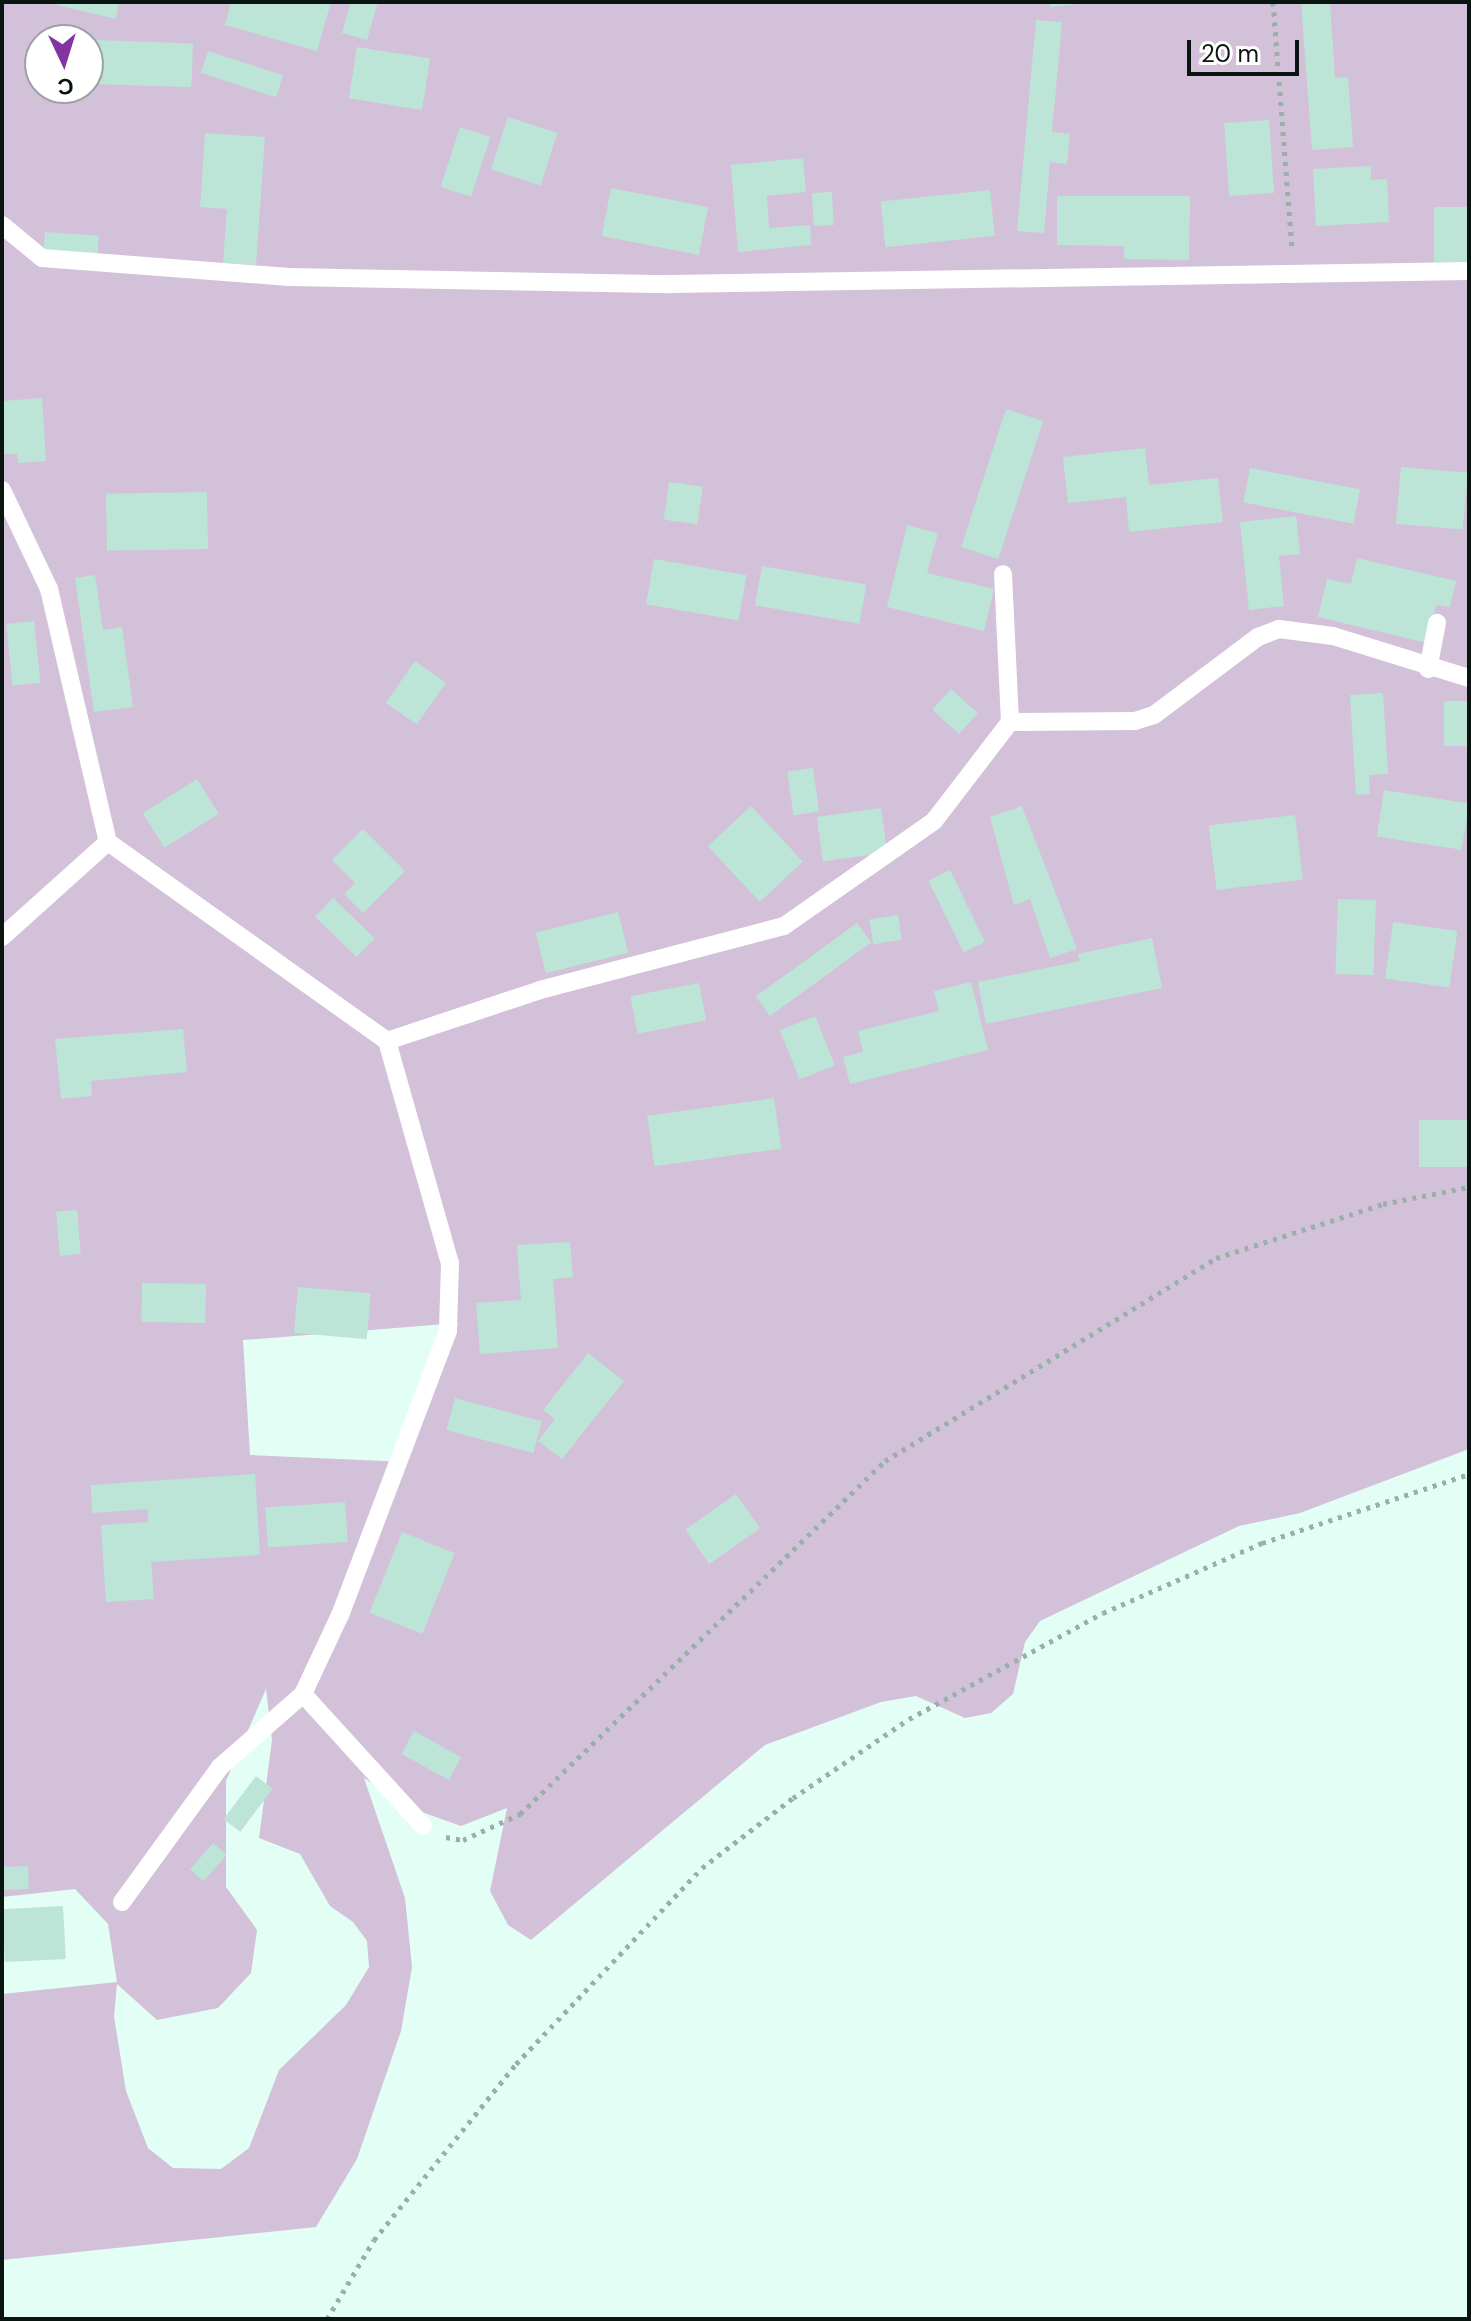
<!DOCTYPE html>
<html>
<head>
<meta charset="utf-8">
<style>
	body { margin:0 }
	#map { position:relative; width:1471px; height:2321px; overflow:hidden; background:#e3fef5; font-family:"DM Sans",sans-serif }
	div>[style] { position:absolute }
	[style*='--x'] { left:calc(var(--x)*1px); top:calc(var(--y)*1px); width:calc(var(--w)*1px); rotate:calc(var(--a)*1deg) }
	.green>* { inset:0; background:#d2c1d8 }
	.building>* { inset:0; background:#bce5d8; transform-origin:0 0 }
	.path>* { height:5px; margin-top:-2.5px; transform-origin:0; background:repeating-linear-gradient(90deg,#9aafa8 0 4px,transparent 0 10px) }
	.lane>* { height:18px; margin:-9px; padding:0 9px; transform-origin:9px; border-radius:9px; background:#fff }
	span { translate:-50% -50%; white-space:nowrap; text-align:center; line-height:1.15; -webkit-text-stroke:6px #fff; paint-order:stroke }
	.frame { position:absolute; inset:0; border:4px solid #0a1411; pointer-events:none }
	.north { position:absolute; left:24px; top:24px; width:80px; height:80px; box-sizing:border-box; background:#fff; border:2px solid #9da1a0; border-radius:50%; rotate:176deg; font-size:22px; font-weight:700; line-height:32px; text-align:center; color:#0a1411 }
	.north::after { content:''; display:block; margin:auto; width:28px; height:36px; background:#8633a2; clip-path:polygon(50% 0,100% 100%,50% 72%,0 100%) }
	.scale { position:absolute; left:1187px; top:40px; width:112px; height:36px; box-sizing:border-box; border:4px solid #0a1411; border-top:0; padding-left:10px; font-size:24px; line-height:28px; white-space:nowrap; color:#0a1411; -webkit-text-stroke:6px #fff; paint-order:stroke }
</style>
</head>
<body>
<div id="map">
	<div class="green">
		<i style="clip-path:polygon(evenodd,2px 2px,1469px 2px,1469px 1449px,1300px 1513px,1239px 1526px,1040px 1621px,1025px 1642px,1013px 1694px,991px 1713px,965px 1718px,916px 1696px,881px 1702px,765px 1745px,531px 1940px,508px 1925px,490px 1891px,507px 1808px,461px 1826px,416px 1810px,364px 1778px,405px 1898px,412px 1967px,401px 2031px,357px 2159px,316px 2227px,2px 2260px,2px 1994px,117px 1982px,108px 1924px,75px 1889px,2px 1897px,2px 2px,40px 40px,88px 40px,88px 88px,40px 88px,40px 40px,2px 2px,458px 1323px,406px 1462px,250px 1455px,243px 1340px,458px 1323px,2px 2px,266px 1689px,272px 1740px,259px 1838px,300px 1854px,330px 1906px,353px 1922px,367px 1941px,369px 1967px,346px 2005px,279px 2070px,249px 2148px,221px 2169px,173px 2168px,148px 2148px,126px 2091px,114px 2016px,117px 1984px,157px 2020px,218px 2008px,251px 1973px,257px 1930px,226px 1887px,226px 1781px,266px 1689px)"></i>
	</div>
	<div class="building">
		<i style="clip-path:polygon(45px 2px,119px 2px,116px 19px)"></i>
		<i style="clip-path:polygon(231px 2px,331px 2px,317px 51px,225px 25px)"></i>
		<i style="clip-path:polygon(378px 2px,367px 40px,342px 33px,350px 5px,344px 2px)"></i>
		<i style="clip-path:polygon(1050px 2px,1078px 2px,1078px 4px,1050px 7px)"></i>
		<i style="clip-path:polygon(1301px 2px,1330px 2px,1335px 78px,1348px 77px,1353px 147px,1312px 150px)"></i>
		<i style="clip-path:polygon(1036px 20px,1062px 22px,1052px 132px,1070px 134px,1067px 164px,1050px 162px,1044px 233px,1017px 231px)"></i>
		<i style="left:96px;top:40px;width:97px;height:44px;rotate:2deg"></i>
		<i style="left:357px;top:47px;width:74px;height:52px;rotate:9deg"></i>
		<i style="left:208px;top:51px;width:79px;height:23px;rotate:18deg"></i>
		<i style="left:508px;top:117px;width:52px;height:55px;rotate:18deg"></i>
		<i style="left:1269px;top:120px;width:73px;height:45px;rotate:86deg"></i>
		<i style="left:460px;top:127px;width:32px;height:63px;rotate:18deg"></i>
		<i style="clip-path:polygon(205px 133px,265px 137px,256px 265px,223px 263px,227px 209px,200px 207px)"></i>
		<i style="clip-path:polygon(803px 158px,806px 192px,767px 196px,769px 228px,810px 225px,811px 245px,738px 252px,731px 165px)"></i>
		<i style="clip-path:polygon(1371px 166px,1371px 180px,1387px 179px,1389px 222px,1316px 226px,1313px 169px)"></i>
		<i style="left:611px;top:188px;width:99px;height:49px;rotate:11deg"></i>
		<i style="left:990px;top:190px;width:46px;height:110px;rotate:84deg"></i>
		<i style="left:832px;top:192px;width:33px;height:20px;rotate:87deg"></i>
		<i style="clip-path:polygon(1057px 196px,1190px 196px,1189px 260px,1124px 259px,1124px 246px,1057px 245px)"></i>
		<i style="left:1469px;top:207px;width:58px;height:35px;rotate:90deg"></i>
		<i style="left:45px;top:232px;width:54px;height:21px;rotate:4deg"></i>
		<i style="clip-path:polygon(42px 398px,46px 461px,18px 463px,17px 454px,2px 454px,2px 401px)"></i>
		<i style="left:1006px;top:409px;width:39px;height:145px;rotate:18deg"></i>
		<i style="clip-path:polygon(1145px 448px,1149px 485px,1218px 478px,1223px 522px,1129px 532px,1126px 497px,1068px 503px,1063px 457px)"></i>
		<i style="left:1401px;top:467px;width:67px;height:57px;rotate:5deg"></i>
		<i style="left:1250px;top:468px;width:112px;height:35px;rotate:11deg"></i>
		<i style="left:669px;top:482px;width:34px;height:38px;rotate:8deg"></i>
		<i style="left:207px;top:492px;width:57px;height:101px;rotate:89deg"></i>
		<i style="clip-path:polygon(1296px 516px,1300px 554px,1279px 556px,1284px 606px,1249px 610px,1240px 522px)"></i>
		<i style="clip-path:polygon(907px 525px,938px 533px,927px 573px,994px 589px,984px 631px,887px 607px)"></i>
		<i style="clip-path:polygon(1357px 558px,1456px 581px,1450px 607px,1436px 605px,1427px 643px,1318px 617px,1327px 579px,1351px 584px)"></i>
		<i style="left:654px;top:559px;width:94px;height:46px;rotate:10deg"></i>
		<i style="left:762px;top:566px;width:106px;height:40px;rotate:10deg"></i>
		<i style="clip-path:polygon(95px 575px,103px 630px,122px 627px,133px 707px,94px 712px,75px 578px)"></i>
		<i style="left:34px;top:621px;width:62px;height:28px;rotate:84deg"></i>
		<i style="left:415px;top:661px;width:38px;height:51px;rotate:35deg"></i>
		<i style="left:951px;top:689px;width:36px;height:28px;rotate:42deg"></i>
		<i style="clip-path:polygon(1383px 693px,1388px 774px,1369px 775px,1370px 794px,1356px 795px,1350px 695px)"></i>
		<i style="left:1444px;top:701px;width:25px;height:45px"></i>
		<i style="left:813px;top:768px;width:44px;height:26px;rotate:82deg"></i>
		<i style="left:197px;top:779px;width:41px;height:64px;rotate:58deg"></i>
		<i style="left:1384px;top:790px;width:86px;height:47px;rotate:9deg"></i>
		<i style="left:751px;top:806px;width:76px;height:59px;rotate:47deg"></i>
		<i style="clip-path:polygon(1022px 806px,1077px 949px,1050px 958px,1030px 899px,1014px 905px,990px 817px)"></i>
		<i style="left:881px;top:808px;width:45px;height:65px;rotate:82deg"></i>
		<i style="left:1295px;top:815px;width:65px;height:87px;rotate:83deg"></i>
		<i style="clip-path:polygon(363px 829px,405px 871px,363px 913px,344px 894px,355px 883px,332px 860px)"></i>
		<i style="left:950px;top:870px;width:80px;height:24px;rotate:64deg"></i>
		<i style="left:333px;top:898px;width:58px;height:26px;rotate:44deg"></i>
		<i style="left:1338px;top:899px;width:38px;height:75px;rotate:2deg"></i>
		<i style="left:618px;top:912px;width:42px;height:85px;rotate:76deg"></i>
		<i style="left:898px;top:915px;width:25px;height:29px;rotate:81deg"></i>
		<i style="left:1393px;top:922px;width:65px;height:57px;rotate:8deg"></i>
		<i style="left:857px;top:923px;width:24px;height:125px;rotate:54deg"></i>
		<i style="clip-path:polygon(1152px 938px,1162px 988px,986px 1024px,978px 982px,1080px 961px,1078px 954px)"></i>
		<i style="clip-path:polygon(971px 982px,988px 1050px,850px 1084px,843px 1057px,863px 1052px,858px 1031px,939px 1011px,934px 991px)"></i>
		<i style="left:699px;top:983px;width:38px;height:70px;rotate:79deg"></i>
		<i style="left:815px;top:1016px;width:53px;height:38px;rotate:68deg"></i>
		<i style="clip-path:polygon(183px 1029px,187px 1072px,91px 1081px,92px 1096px,61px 1099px,55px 1039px)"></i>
		<i style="left:774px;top:1098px;width:51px;height:128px;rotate:82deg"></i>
		<i style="left:1469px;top:1120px;width:47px;height:50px;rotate:90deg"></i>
		<i style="left:77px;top:1210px;width:44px;height:21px;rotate:85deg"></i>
		<i style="clip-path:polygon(570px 1242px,573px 1277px,553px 1279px,558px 1348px,480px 1354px,476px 1303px,521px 1300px,517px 1245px)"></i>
		<i style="left:142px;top:1283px;width:64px;height:39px;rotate:1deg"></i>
		<i style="left:298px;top:1287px;width:73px;height:46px;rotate:5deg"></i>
		<i style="clip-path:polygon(588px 1353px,624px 1381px,562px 1459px,538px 1441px,555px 1419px,543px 1410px)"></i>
		<i style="left:455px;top:1398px;width:90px;height:33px;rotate:15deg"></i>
		<i style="clip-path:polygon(255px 1474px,260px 1555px,151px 1562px,154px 1599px,106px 1602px,101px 1525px,148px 1522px,148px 1509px,92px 1513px,91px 1485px)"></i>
		<i style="left:736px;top:1494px;width:42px;height:62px;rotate:55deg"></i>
		<i style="left:345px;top:1502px;width:40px;height:80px;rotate:86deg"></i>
		<i style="left:402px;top:1532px;width:57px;height:87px;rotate:22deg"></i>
		<i style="left:414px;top:1731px;width:54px;height:26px;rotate:29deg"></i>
		<i style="left:256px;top:1776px;width:21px;height:54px;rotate:37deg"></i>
		<i style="left:213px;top:1843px;width:18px;height:35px;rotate:41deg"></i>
		<i style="left:28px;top:1866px;width:23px;height:26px;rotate:88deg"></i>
		<i style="left:63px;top:1906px;width:53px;height:61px;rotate:87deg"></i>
	</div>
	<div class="path">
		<i style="--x:1273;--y:2;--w:247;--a:85.6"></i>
		<i style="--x:446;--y:1837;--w:17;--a:10"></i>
		<i style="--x:463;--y:1840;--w:63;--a:-24.5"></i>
		<i style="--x:520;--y:1814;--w:508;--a:-44.04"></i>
		<i style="--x:885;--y:1461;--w:388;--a:-31.5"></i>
		<i style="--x:1216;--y:1258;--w:176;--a:-17.9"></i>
		<i style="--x:1383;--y:1204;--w:88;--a:-11.2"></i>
		<i style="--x:327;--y:2319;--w:92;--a:-59.3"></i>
		<i style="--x:374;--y:2240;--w:226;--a:-51.1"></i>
		<i style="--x:516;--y:2064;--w:270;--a:-46.5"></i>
		<i style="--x:702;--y:1868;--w:115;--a:-37.6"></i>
		<i style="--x:793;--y:1798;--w:140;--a:-34.3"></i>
		<i style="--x:909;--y:1719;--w:221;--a:-28.7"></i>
		<i style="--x:1103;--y:1613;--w:174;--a:-23.8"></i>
		<i style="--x:1262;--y:1543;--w:218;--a:-18.4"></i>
	</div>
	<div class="lane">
		<i style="--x:2;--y:225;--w:52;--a:39.5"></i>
		<i style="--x:42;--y:258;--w:248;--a:4.4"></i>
		<i style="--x:289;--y:277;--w:381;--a:1.1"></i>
		<i style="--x:670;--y:284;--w:799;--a:-0.93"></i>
		<i style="--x:2;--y:490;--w:110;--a:64.6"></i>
		<i style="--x:49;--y:589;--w:260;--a:76.9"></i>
		<i style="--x:108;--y:842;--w:343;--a:35.5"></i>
		<i style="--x:387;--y:1041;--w:231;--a:74.2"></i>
		<i style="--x:450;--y:1263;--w:68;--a:91.7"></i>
		<i style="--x:448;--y:1331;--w:304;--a:110.8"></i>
		<i style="--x:340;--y:1615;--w:87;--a:115.1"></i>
		<i style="--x:303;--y:1694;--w:178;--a:47.7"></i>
		<i style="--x:1428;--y:669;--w:47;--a:-78.9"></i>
		<i style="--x:1010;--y:722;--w:125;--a:-0.5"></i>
		<i style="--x:1135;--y:721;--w:20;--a:-18"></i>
		<i style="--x:1154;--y:715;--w:130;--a:-36.9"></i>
		<i style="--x:1258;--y:637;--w:22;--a:-21"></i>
		<i style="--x:1279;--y:629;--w:54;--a:7.4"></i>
		<i style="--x:1333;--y:636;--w:142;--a:17.2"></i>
		<i style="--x:2;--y:937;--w:142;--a:-41.9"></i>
		<i style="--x:387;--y:1041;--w:161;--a:-18.4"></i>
		<i style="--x:540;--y:990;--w:252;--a:-14.7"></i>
		<i style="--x:784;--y:926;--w:183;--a:-35"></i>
		<i style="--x:934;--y:821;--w:125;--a:-52.5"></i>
		<i style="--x:1010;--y:722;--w:148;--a:-92.7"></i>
		<i style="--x:122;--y:1902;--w:167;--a:-54"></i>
		<i style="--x:220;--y:1767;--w:111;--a:-41.3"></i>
	</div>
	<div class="frame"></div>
	<div class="north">С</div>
	<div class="scale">20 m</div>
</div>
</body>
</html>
